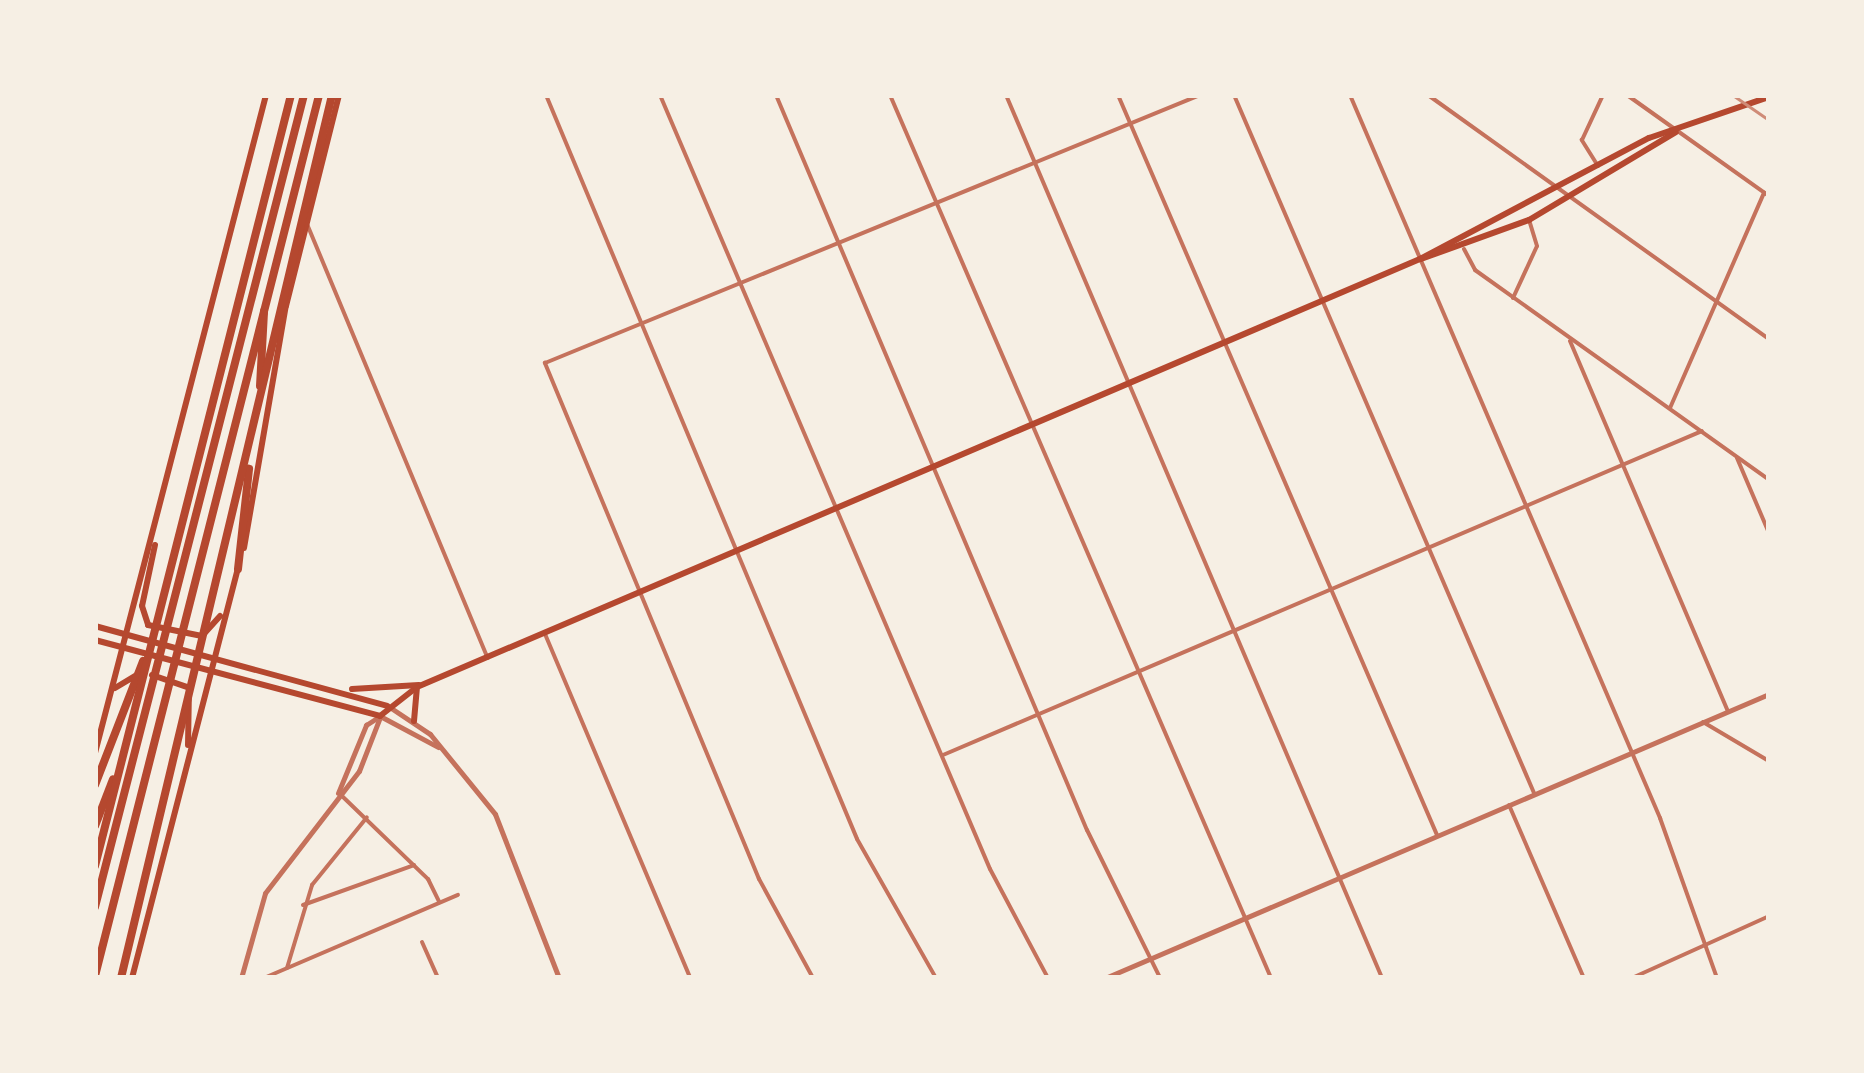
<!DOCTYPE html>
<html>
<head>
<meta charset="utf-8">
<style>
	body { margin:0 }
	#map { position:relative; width:1864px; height:1073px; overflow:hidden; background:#f6efe4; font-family:Raleway,sans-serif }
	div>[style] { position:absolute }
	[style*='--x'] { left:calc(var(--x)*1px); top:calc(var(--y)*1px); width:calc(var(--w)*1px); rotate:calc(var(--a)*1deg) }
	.minor>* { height:4px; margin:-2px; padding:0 2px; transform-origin:2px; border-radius:2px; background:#c5725c }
	.tertiary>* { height:5px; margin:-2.5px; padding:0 2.5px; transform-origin:2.5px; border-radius:2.5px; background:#c5725c }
	.secondary>* { height:6px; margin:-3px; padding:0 3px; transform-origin:3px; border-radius:3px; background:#b5482f }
	.motorway>* { height:8px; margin:-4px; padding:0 4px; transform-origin:4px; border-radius:4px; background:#b5482f }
	.rail>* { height:2.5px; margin:-1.25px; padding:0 1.25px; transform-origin:1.25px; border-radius:1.25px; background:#cf8b77 }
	span { translate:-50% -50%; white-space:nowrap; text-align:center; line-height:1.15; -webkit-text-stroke:8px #f6efe4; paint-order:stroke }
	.frame { position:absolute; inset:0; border:98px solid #f6efe4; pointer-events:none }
</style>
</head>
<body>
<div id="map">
	<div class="minor">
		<i style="--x:546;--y:95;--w:806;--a:67.31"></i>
		<i style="--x:857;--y:839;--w:160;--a:60.4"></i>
		<i style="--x:660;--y:95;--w:841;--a:66.91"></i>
		<i style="--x:990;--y:869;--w:123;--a:62"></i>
		<i style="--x:776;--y:95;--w:798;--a:67.07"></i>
		<i style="--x:1087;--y:830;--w:165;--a:63.7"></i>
		<i style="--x:890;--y:95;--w:962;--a:66.66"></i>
		<i style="--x:1006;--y:95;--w:960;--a:66.93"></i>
		<i style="--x:1118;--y:95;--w:806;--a:66.68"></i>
		<i style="--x:1234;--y:95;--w:760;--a:66.74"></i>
		<i style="--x:1350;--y:95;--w:787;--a:66.79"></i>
		<i style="--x:1660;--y:818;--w:170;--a:70.4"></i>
		<i style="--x:1428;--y:95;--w:419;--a:35.6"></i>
		<i style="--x:1627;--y:95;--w:174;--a:35.4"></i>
		<i style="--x:1598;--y:166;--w:31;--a:-122"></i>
		<i style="--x:1582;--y:140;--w:50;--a:-65"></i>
		<i style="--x:307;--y:224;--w:470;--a:67.4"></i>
		<i style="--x:1464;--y:249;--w:24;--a:62"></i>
		<i style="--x:1475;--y:270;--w:361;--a:35.5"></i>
		<i style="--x:1513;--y:298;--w:57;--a:-65.2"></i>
		<i style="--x:1537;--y:246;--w:27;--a:-107"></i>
		<i style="--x:1570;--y:341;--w:403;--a:66.9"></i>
		<i style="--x:1670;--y:408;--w:235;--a:-66.4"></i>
		<i style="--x:1737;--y:458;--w:82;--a:66.9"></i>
		<i style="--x:545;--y:634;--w:373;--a:67.1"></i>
		<i style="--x:1703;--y:722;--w:77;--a:30.6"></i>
		<i style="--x:943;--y:755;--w:825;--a:-23.12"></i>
		<i style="--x:342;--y:796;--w:120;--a:44"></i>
		<i style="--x:428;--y:879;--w:25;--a:64"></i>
		<i style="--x:1509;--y:805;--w:189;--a:66.6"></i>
		<i style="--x:303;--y:905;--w:118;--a:-19.8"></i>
		<i style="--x:422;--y:942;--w:39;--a:66"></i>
		<i style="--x:287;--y:968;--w:87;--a:-73.2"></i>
		<i style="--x:312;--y:885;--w:87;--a:-51"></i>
		<i style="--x:264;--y:978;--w:211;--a:-23.2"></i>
		<i style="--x:813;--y:978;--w:113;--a:-118.6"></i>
		<i style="--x:759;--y:879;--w:559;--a:-112.53"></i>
		<i style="--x:545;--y:363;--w:708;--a:-22.25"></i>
		<i style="--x:1632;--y:978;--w:150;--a:-24.3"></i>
	</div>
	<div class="tertiary">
		<i style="--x:391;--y:708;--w:47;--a:33.7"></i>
		<i style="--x:430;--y:734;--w:103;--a:50.9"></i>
		<i style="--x:495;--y:814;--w:176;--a:68.7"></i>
		<i style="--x:380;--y:716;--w:66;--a:28.1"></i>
		<i style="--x:338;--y:793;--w:74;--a:-67.6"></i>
		<i style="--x:366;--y:725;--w:17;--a:-33"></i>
		<i style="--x:241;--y:978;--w:88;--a:-74.2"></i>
		<i style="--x:265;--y:893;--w:154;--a:-52.4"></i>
		<i style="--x:359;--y:771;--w:58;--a:-68.7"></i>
		<i style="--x:1105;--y:978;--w:722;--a:-23.16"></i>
	</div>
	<div class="secondary">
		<i style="--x:1421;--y:259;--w:115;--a:-19.9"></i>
		<i style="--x:1529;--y:220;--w:171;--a:-30.9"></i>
		<i style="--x:155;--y:545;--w:62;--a:102"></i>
		<i style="--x:142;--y:606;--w:20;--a:72"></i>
		<i style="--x:148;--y:625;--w:55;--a:11.5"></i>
		<i style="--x:202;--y:636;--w:27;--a:-48"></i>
		<i style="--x:244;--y:548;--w:246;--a:-80.2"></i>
		<i style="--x:286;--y:306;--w:218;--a:-75.9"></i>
		<i style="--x:95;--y:626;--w:303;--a:15.3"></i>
		<i style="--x:95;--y:640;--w:295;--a:14.9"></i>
		<i style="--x:380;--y:716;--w:47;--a:-38.1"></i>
		<i style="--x:417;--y:687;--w:1091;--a:-23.11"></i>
		<i style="--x:1420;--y:259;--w:259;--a:-27.9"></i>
		<i style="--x:1649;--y:138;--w:127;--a:-18.9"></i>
		<i style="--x:152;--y:675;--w:39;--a:19"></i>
		<i style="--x:189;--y:688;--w:57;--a:91"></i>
		<i style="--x:115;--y:688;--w:29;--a:-31"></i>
		<i style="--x:352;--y:689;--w:67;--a:-3.4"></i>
		<i style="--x:414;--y:721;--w:33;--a:-85"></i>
		<i style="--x:95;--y:753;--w:680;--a:-75.43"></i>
		<i style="--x:132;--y:978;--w:427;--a:-75.5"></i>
	</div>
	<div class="motorway">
		<i style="--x:260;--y:386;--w:75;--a:-86.9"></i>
		<i style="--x:238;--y:569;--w:101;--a:-83.7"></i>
		<i style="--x:95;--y:785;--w:133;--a:-68.8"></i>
		<i style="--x:95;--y:826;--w:50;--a:-69"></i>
		<i style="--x:95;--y:866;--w:796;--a:-75.74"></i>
		<i style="--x:95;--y:907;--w:838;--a:-75.57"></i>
		<i style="--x:95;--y:976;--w:909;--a:-75.73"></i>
		<i style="--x:121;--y:978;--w:908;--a:-76.56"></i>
	</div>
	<div class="rail">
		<i style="--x:1733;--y:95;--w:44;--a:34.8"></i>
	</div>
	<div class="frame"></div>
</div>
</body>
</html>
